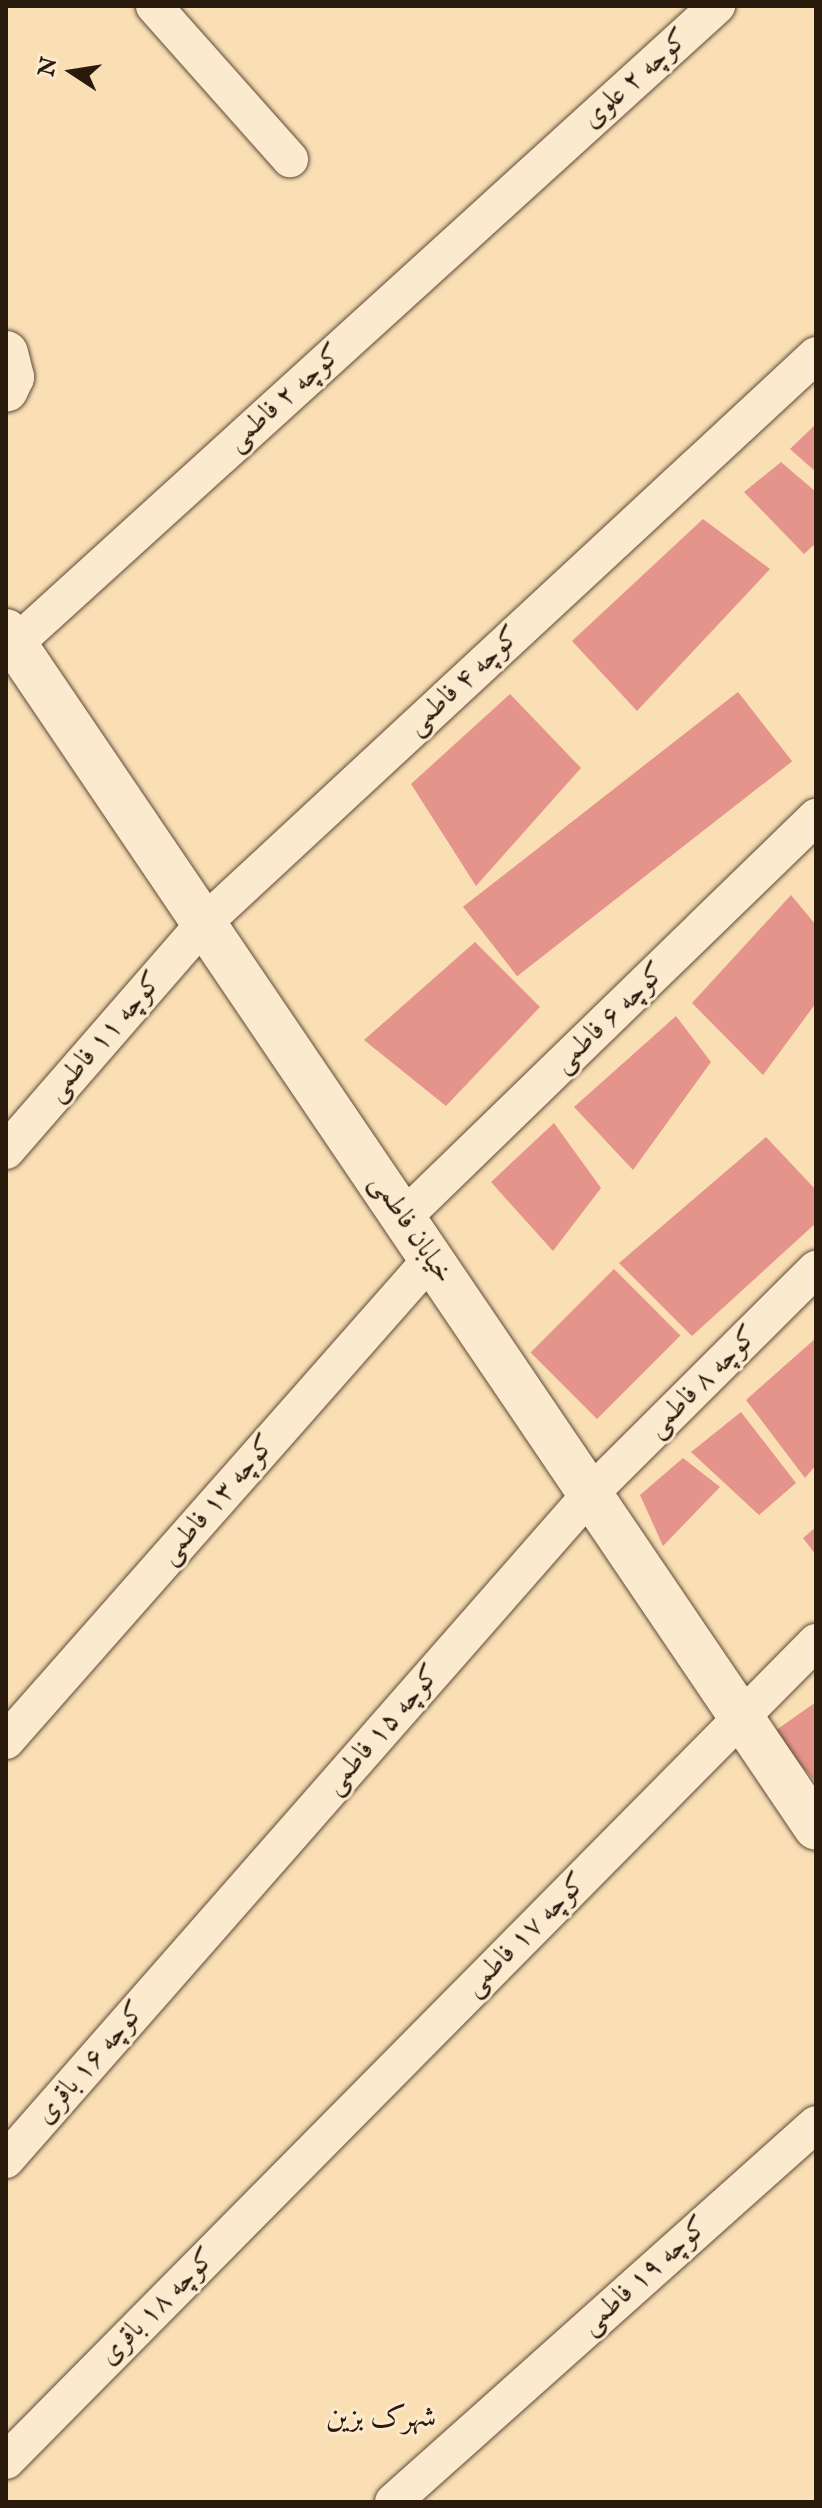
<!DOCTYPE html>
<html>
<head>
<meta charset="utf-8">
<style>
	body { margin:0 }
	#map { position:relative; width:822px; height:2508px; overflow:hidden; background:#fadfb5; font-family:"IM FELL English",Amiri,serif }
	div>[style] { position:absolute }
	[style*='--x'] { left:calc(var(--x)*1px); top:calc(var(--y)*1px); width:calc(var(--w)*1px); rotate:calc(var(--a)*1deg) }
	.building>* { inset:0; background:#e4948a; transform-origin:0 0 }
	.roads { filter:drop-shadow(0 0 2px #5e4b36) drop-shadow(0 0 2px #5e4b36) }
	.street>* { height:36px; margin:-18px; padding:0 18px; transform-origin:18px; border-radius:18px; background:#fceacf }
	.secondary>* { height:44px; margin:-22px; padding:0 22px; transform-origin:22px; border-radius:22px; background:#fceacf }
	span { translate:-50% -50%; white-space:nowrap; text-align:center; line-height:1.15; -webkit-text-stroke:6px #fceacf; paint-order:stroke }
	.street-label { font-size:28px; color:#2a1a0c }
	.neighbourhood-label { font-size:30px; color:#2a1a0c }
	.frame { position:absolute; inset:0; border:8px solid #2a1a0c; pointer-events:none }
	.north { position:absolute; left:32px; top:32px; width:80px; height:80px; -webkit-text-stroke:6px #fceacf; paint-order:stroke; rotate:282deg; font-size:22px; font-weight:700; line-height:32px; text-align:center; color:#2a1a0c }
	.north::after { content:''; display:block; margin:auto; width:28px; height:36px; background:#2a1a0c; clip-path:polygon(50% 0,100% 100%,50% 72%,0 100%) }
</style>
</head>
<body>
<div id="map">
	<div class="building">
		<i style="clip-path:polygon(816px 424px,816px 472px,790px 449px)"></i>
		<i style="clip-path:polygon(781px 462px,816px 492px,816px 543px,804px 554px,744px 492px)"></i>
		<i style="clip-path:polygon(703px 519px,770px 569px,637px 711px,572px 641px)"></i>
		<i style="left:738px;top:692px;width:88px;height:349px;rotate:52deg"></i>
		<i style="clip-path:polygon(510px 694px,581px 768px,476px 886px,411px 784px)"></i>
		<i style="clip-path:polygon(791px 895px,816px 925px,816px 1003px,763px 1075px,692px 1003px)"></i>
		<i style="clip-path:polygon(475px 942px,540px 1007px,446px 1106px,364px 1040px)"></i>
		<i style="clip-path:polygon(676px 1016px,711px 1062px,633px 1170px,574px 1107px)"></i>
		<i style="clip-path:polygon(554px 1123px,601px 1188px,553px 1251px,491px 1182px)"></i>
		<i style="clip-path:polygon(766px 1137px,816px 1190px,816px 1223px,692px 1336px,619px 1263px)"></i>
		<i style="left:614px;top:1269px;width:94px;height:118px;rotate:45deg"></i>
		<i style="clip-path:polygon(816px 1338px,816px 1465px,805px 1478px,746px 1400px)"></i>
		<i style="clip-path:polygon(741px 1412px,796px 1483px,759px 1515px,691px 1452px)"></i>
		<i style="clip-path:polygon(683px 1458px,720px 1487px,663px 1546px,640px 1495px)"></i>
		<i style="clip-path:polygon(816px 1527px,816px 1555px,803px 1538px)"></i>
		<i style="clip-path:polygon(816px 1702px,816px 1782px,772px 1733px)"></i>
	</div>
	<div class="roads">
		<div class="street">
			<i style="--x:154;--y:6;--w:205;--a:48.4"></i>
			<i style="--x:15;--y:644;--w:949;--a:-42.27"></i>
			<i style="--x:6;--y:1151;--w:302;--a:-49"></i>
			<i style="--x:204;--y:923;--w:835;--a:-42.86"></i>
			<i style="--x:403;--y:1218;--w:576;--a:-44.16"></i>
			<i style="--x:6;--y:1741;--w:643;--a:-48.6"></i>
			<i style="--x:6;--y:2160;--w:886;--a:-48.75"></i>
			<i style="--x:590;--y:1494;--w:319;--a:-44.9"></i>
			<i style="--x:6;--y:2461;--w:1152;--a:-45.32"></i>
			<i style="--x:393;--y:2502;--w:567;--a:-41.78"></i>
		</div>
		<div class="secondary">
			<i style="--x:6;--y:353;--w:25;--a:76"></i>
			<i style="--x:12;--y:377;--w:14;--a:115"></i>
			<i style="--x:6;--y:631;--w:1445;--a:55.91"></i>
		</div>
	</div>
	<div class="street-label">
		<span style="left:636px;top:79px;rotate:-42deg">کوچه ۲ علوی</span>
		<span style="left:285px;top:398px;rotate:-42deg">کوچه ۲ فاطمی</span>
		<span style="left:464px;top:681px;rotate:-43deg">کوچه ۴ فاطمی</span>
		<span style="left:610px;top:1018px;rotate:-44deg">کوچه ۶ فاطمی</span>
		<span style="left:105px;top:1037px;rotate:-49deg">کوچه ۱۱ فاطمی</span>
		<span style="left:411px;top:1229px;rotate:56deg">خیابان فاطمی</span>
		<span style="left:703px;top:1382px;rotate:-45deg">کوچه ۸ فاطمی</span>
		<span style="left:218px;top:1500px;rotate:-49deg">کوچه ۱۳ فاطمی</span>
		<span style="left:383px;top:1730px;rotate:-49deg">کوچه ۱۵ فاطمی</span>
		<span style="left:526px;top:1935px;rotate:-45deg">کوچه ۱۷ فاطمی</span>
		<span style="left:91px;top:2063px;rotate:-49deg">کوچه ۱۶ باقری</span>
		<span style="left:645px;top:2276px;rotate:-42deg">کوچه ۱۹ فاطمی</span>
		<span style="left:158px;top:2307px;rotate:-45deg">کوچه ۱۸ باقری</span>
	</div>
	<div class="neighbourhood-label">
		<span style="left:381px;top:2418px">شهرک بزین</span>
	</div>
	<div class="frame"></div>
	<div class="north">N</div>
</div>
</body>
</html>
